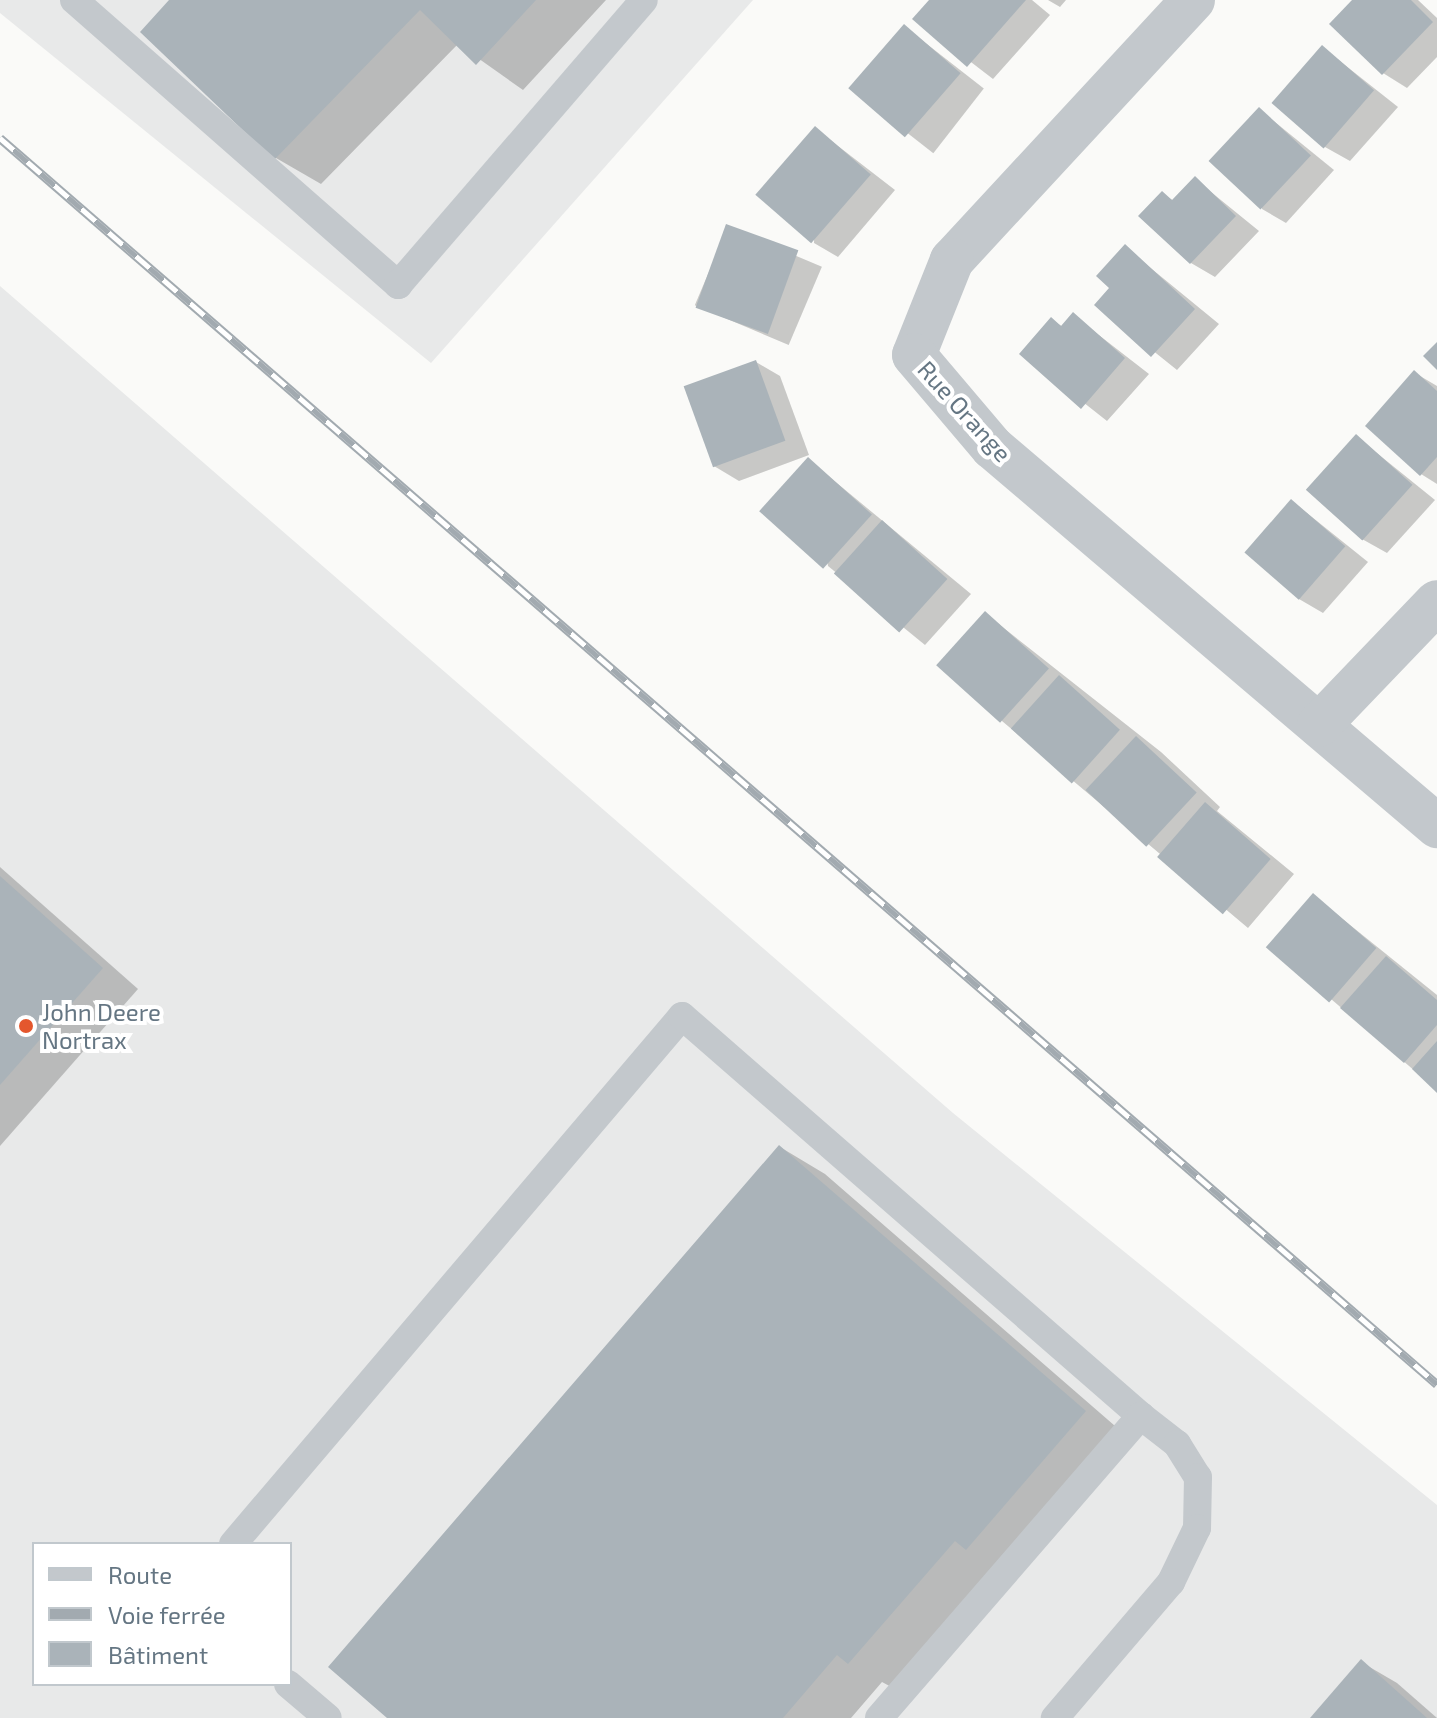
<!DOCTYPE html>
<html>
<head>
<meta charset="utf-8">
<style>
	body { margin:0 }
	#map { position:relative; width:1437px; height:1718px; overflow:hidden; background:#fafaf8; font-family:"Exo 2",sans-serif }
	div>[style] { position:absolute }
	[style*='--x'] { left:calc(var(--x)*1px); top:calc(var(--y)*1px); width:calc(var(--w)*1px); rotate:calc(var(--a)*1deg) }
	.built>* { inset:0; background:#e8e9e9 }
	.shadow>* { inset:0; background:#0003; transform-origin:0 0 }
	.building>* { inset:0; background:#aab3b9; transform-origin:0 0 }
	.lane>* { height:28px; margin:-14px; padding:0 14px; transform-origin:14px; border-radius:14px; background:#c3c8cc }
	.street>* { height:44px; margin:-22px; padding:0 22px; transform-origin:22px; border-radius:22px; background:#c3c8cc }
	.rail>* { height:9px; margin-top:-4.5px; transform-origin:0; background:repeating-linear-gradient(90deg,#fff 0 18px,#a2aab0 0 36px); box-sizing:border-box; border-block:2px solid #a2aab0 }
	.dots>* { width:22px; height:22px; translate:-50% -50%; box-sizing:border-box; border:4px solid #fff; border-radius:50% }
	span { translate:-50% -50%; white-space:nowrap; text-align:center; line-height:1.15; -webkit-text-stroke:8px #fff; paint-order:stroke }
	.street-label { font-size:24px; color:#657683 }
	.poi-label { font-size:24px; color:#657683 }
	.left { translate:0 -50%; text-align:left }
	.legend { position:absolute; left:32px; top:1542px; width:260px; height:144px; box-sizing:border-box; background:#fff; border:2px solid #c1c8cd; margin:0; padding:10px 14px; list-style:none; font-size:24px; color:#657683 }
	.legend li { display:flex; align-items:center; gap:16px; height:40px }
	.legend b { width:40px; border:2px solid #c1c8cd }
</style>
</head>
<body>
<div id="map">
	<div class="built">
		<i style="clip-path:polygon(0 0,753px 0,431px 363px,0 13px)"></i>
		<i style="clip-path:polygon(evenodd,0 286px,953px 1113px,1437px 1505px,1437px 1718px,0 1718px,0 286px,34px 1544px,290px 1544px,290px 1684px,34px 1684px,34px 1544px)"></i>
	</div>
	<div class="shadow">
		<i style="clip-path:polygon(172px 0,606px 0,523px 90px,458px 44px,321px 184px,276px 158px)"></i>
		<i style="clip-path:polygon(931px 0,1032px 0,1050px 15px,993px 79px,915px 19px)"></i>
		<i style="clip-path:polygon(1048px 0,1066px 0,1060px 7px)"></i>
		<i style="clip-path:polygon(1355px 0,1418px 0,1437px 18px,1437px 57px,1407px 88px,1383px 73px)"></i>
		<i style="left:905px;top:27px;width:100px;height:82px;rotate:38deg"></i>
		<i style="clip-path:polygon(1322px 47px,1398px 107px,1350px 161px,1325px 147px)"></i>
		<i style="clip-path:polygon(1260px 110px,1334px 170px,1286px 223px,1262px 209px)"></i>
		<i style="clip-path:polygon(816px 129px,895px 190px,838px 257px,814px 243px)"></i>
		<i style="clip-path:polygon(1195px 179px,1259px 231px,1215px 277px,1191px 263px,1162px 194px,1174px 201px)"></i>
		<i style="left:728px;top:227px;width:102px;height:85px;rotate:23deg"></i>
		<i style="clip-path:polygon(1125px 247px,1219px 324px,1177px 370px,1096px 305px,1112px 288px)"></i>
		<i style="clip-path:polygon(1073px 315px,1149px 374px,1107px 421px,1022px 354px,1052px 320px,1063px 327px)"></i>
		<i style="clip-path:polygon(756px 362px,780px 376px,809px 455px,739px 481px,714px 466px)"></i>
		<i style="clip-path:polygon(1415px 373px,1437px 386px,1437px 484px,1421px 474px)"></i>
		<i style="clip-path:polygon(1357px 437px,1435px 500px,1387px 553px,1362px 539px)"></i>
		<i style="clip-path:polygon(809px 460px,971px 594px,925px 645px,828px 566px)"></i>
		<i style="clip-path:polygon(1292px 501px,1368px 562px,1323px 613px,1299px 599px)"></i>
		<i style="clip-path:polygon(986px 614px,1161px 752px,1220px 807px,1217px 811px,1294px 874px,1248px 928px,1002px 721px)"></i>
		<i style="clip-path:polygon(0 867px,138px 989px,0 1146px)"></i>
		<i style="clip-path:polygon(1314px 896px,1437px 995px,1437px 1090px,1331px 999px)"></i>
		<i style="clip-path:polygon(780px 1147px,825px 1174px,1130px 1439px,895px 1689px,882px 1682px,851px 1718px,390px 1718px)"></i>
		<i style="clip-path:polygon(1361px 1662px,1397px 1683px,1437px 1718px,1312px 1718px)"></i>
	</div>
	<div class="building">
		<i style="clip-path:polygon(169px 0,536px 0,476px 65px,420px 10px,274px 160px,140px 32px)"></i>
		<i style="clip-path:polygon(929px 0,1026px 0,967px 67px,912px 19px)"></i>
		<i style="clip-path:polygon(1352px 0,1411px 0,1433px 22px,1382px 75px,1329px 24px)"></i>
		<i style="left:904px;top:24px;width:75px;height:85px;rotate:41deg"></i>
		<i style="left:1322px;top:45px;width:69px;height:77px;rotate:41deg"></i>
		<i style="left:1259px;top:107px;width:71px;height:74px;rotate:43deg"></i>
		<i style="left:815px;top:126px;width:74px;height:91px;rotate:41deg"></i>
		<i style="clip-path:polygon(1195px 176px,1236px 216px,1190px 264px,1138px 216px,1162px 191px,1172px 200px)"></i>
		<i style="left:726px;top:224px;width:77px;height:89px;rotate:20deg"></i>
		<i style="clip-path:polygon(1125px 244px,1195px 309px,1151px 357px,1094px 305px,1109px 288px,1096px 276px)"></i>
		<i style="clip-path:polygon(1073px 312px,1125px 358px,1081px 409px,1019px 354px,1051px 317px,1061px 326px)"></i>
		<i style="clip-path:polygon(1437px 342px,1437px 370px,1423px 356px)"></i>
		<i style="left:756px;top:360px;width:86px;height:77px;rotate:70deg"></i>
		<i style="clip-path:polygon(1414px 370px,1437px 391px,1437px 457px,1420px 476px,1365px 426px)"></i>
		<i style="left:1356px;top:434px;width:76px;height:75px;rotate:42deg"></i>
		<i style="left:808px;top:457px;width:86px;height:73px;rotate:42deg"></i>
		<i style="left:1291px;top:499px;width:72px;height:71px;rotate:41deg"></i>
		<i style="left:882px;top:520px;width:88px;height:72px;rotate:42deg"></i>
		<i style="left:985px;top:611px;width:86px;height:73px;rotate:42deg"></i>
		<i style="left:1059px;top:675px;width:82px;height:72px;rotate:42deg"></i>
		<i style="left:1136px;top:736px;width:83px;height:74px;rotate:43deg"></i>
		<i style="left:1205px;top:802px;width:87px;height:73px;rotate:41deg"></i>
		<i style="clip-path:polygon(0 876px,103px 968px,0 1085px)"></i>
		<i style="left:1313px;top:893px;width:84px;height:72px;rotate:41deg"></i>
		<i style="clip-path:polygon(1386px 956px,1437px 1000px,1437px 1025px,1404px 1063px,1340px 1008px)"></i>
		<i style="clip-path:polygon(1437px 1041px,1437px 1093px,1412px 1069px)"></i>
		<i style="clip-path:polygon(779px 1145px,1086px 1411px,966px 1550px,955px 1541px,848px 1664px,837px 1655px,783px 1718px,387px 1718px,328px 1667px)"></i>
		<i style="clip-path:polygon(1361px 1659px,1427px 1718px,1310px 1718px)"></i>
	</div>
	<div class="lane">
		<i style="--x:74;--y:0;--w:432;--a:41.3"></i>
		<i style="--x:398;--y:285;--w:376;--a:-49.2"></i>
		<i style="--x:233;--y:1544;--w:693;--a:-49.62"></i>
		<i style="--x:682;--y:1016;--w:609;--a:41.07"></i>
		<i style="--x:288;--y:1684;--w:52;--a:40.4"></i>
		<i style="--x:879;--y:1718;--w:400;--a:-49.1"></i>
		<i style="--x:1141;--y:1416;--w:46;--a:37.9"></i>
		<i style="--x:1177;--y:1444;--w:39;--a:58"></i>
		<i style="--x:1198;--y:1477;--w:51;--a:91.1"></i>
		<i style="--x:1197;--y:1528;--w:60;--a:115.7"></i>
		<i style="--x:1171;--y:1582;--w:179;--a:130.5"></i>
	</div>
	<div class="street">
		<i style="--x:1193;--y:0;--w:355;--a:132.8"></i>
		<i style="--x:952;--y:260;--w:102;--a:111.8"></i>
		<i style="--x:914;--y:355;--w:121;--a:49.7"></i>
		<i style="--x:992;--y:447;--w:585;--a:40.42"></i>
		<i style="--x:1319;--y:725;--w:170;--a:-46.2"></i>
	</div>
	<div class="rail">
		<i style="--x:0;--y:138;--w:1902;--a:40.93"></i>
	</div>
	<div class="dots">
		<i style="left:26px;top:1026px;background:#e4572e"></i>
	</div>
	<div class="street-label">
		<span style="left:965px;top:411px;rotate:48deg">Rue Orange</span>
	</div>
	<div class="poi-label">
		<span class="left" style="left:42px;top:1026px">John Deere<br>Nortrax</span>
	</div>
	<ul class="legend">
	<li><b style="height:10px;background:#c3c8cc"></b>Route</li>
	<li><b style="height:10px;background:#a2aab0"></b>Voie ferrée</li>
	<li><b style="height:22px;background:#aab3b9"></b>Bâtiment</li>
	</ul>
</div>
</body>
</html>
